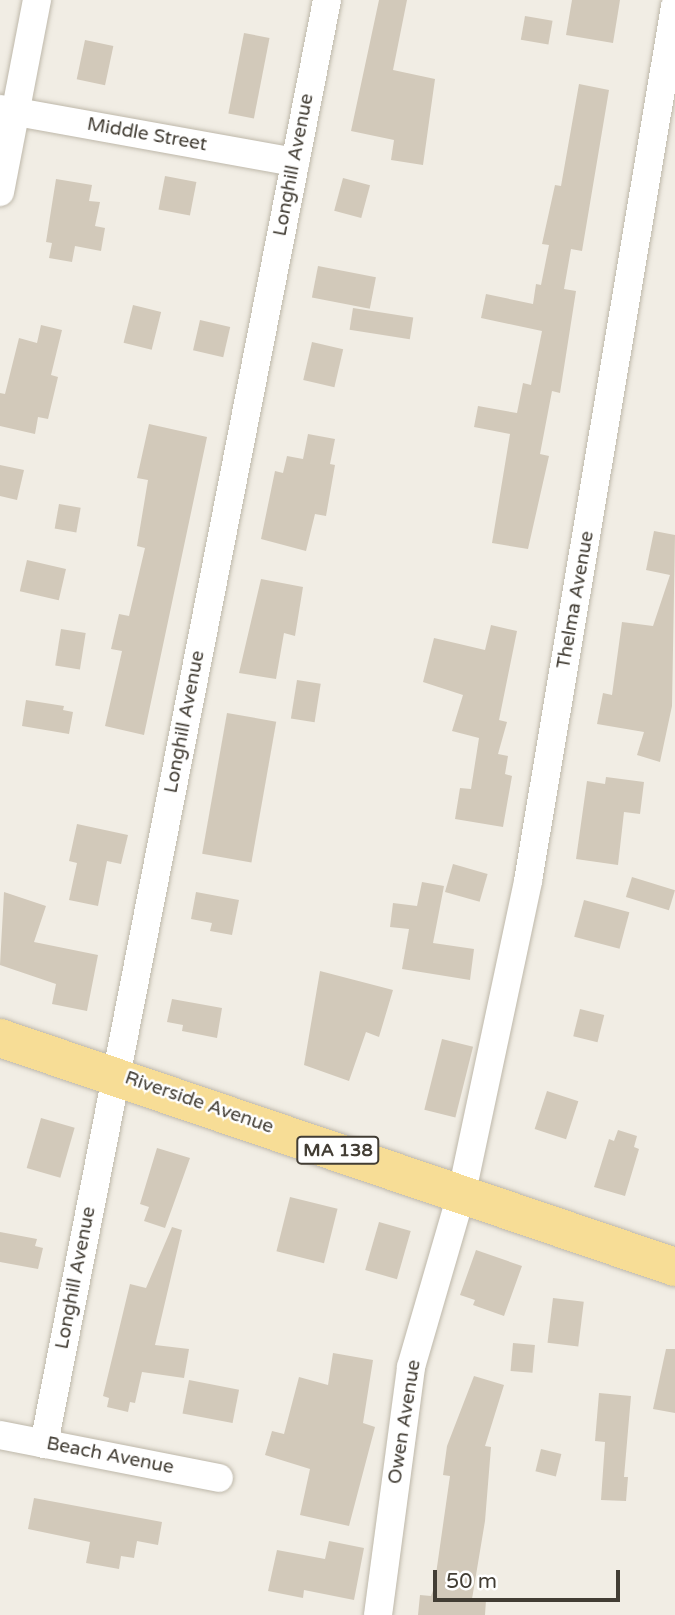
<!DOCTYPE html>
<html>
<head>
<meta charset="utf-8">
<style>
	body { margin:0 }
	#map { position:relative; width:675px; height:1615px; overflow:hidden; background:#f1ede4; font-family:"Varela Round",sans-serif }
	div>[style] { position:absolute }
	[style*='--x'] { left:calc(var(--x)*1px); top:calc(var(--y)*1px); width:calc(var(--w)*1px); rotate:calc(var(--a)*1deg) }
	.building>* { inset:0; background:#d2c9ba; transform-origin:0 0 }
	.roads { filter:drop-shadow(0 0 2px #beb8aa) drop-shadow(0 0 2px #beb8aa) }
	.street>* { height:28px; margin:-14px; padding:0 14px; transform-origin:14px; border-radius:14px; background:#fff }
	.primary>* { height:38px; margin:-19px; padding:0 19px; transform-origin:19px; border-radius:19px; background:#f7dd96 }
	span { translate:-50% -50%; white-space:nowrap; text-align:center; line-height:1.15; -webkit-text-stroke:5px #fff; paint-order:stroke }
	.shield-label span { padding:2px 5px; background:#fff; border:2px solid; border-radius:5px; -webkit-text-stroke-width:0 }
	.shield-label { font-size:18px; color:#423d34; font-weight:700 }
	.street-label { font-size:19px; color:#423d34 }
	.scale { position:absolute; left:433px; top:1570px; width:187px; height:32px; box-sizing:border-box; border:4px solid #423d34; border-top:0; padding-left:9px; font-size:21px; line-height:24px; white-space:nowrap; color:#423d34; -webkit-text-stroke:5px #fff; paint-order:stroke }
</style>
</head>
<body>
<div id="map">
	<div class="building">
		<i style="clip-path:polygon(379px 0,407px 0,393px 70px,435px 79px,423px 165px,391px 160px,394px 140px,351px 131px)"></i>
		<i style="clip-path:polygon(572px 0,620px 0,613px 43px,566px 35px)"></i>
		<i style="left:525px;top:16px;width:28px;height:24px;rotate:10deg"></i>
		<i style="left:244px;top:33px;width:26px;height:82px;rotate:11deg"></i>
		<i style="left:85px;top:40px;width:29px;height:40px;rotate:12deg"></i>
		<i style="clip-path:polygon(579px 84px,609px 90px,582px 251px,571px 249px,564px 289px,576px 291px,560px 393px,552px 391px,540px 454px,549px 456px,528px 549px,492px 543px,510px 434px,474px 427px,478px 406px,517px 413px,523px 383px,531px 385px,542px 331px,481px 318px,486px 294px,533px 304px,536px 284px,541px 285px,549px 245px,542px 244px,555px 185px,561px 186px)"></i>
		<i style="left:165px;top:176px;width:32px;height:34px;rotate:11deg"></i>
		<i style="left:343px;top:178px;width:28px;height:34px;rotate:15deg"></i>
		<i style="clip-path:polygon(56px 179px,92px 185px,89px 201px,100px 202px,95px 226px,105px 228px,101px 251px,75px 246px,72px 262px,49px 258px,52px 243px,46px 242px)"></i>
		<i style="left:318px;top:266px;width:59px;height:32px;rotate:11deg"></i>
		<i style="left:133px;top:305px;width:29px;height:39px;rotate:14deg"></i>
		<i style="left:353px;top:308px;width:61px;height:22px;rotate:9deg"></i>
		<i style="left:200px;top:320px;width:31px;height:31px;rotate:13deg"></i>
		<i style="clip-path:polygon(41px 325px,62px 330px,51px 375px,58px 377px,48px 419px,38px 417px,35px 434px,0 426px,0 393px,5px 394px,19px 338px,37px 343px)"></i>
		<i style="left:312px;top:342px;width:32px;height:39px;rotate:13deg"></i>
		<i style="clip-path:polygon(149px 424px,207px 437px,144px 735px,105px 726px,122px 651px,111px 649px,119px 614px,129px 616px,145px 548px,137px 546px,148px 480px,137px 478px)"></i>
		<i style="clip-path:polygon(308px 434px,335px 439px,330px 464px,335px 465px,326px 516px,315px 514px,306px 551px,261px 539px,275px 471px,283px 473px,287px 456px,303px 459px)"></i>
		<i style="clip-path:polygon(0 465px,24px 470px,17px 500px,0 496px)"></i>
		<i style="left:59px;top:504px;width:22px;height:25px;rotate:10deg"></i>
		<i style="clip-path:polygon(654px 531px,675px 535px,672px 706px,660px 762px,637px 755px,644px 732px,597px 724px,603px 693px,612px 695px,622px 622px,653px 626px,670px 575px,646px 570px)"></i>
		<i style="left:27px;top:560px;width:40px;height:32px;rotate:13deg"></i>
		<i style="clip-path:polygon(261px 579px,303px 587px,295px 636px,284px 633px,276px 679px,239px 673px)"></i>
		<i style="clip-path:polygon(491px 625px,517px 631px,499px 720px,507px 722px,498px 754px,508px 756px,505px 774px,512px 776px,503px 827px,455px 819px,460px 788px,471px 789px,479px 738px,452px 731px,463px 695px,423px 682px,434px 638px,485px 650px)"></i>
		<i style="left:61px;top:629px;width:25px;height:37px;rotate:9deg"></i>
		<i style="left:297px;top:680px;width:24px;height:39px;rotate:9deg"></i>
		<i style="clip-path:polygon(26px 700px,64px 706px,63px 710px,73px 712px,69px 734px,22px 726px)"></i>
		<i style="left:227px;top:713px;width:50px;height:143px;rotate:10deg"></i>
		<i style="clip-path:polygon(606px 777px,644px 782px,640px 814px,624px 812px,618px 865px,576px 859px,587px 781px,605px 784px)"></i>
		<i style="clip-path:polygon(77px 824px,128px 835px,121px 864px,107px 861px,98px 906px,69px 900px,77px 863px,69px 861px)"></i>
		<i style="left:453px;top:864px;width:36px;height:29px;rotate:16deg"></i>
		<i style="left:632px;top:877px;width:45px;height:21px;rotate:17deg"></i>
		<i style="clip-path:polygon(422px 882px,444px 886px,433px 943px,474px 949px,470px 980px,402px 969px,409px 929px,390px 927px,393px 903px,417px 906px)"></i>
		<i style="clip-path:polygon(4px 892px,46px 906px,34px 942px,98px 955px,87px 1011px,52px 1004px,56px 984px,0 965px)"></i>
		<i style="clip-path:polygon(196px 892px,239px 900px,232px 935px,210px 931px,212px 923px,191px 919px)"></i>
		<i style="left:584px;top:900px;width:47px;height:38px;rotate:15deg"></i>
		<i style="clip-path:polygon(320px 971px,393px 990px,379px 1037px,366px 1032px,349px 1081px,304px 1065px)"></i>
		<i style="clip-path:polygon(172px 999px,222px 1008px,217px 1038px,182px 1031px,183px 1025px,167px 1022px)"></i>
		<i style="left:580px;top:1009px;width:25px;height:28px;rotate:14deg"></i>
		<i style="left:442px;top:1039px;width:32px;height:73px;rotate:14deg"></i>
		<i style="left:547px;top:1091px;width:33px;height:40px;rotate:18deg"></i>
		<i style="left:41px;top:1118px;width:35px;height:52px;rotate:16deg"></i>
		<i style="clip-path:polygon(618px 1130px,637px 1136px,634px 1147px,639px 1149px,625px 1196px,594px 1187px,609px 1139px,614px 1141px)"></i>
		<i style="clip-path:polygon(157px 1148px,190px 1158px,165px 1228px,144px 1221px,149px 1207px,140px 1204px)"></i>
		<i style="left:290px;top:1197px;width:49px;height:56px;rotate:14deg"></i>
		<i style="left:379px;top:1222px;width:33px;height:50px;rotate:16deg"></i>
		<i style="clip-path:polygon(172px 1227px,182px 1230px,155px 1345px,189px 1349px,184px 1378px,142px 1372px,135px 1403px,130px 1402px,128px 1412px,107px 1407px,109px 1398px,103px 1396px,130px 1284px,146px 1288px)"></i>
		<i style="clip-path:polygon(0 1232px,37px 1239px,35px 1246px,43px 1248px,38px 1269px,0 1262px)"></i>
		<i style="clip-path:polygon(476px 1250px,522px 1266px,504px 1316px,473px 1305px,475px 1300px,460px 1295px)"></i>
		<i style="left:553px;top:1298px;width:31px;height:45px;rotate:7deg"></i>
		<i style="left:513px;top:1343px;width:22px;height:28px;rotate:5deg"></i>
		<i style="clip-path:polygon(666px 1349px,675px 1349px,675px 1413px,653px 1409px)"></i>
		<i style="clip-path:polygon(333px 1353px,373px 1360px,363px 1423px,375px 1427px,349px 1526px,300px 1515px,310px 1469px,265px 1455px,272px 1431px,284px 1434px,299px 1377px,328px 1385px)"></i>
		<i style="clip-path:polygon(474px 1376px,504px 1385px,485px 1446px,491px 1447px,485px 1521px,472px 1599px,486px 1600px,485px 1615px,418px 1615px,420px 1595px,431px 1596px,434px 1588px,450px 1476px,443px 1475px,447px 1446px)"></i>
		<i style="left:189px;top:1380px;width:51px;height:34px;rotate:11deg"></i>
		<i style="clip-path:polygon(599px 1393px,631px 1396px,624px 1477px,628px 1477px,626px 1501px,601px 1500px,605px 1442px,595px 1441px)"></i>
		<i style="left:541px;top:1449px;width:21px;height:23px;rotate:14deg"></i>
		<i style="clip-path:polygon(34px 1498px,162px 1522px,158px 1545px,137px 1541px,134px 1558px,121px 1556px,119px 1569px,86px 1563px,90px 1542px,28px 1529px)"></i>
		<i style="clip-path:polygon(329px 1541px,364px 1548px,354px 1600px,304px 1590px,303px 1598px,268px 1591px,277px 1550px,325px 1559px)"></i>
	</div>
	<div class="roads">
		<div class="street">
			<i style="--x:0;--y:109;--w:300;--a:10.2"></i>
			<i style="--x:0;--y:192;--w:196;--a:-79.1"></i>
			<i style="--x:0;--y:1435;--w:223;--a:11.1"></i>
			<i style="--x:44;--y:1444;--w:1471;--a:-78.91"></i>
			<i style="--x:378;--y:1615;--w:250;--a:-82.4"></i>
			<i style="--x:411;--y:1367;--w:182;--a:-73.8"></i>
			<i style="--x:462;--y:1192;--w:318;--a:-78"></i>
			<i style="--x:528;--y:881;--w:887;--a:-80.46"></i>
		</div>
		<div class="primary">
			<i style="--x:0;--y:1038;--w:713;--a:18.74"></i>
		</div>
	</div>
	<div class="shield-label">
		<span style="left:338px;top:1150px">MA 138</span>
	</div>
	<div class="street-label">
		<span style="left:147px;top:135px;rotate:10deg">Middle Street</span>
		<span style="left:294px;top:165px;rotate:-79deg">Longhill Avenue</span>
		<span style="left:576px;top:600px;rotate:-80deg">Thelma Avenue</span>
		<span style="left:185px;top:722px;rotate:-79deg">Longhill Avenue</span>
		<span style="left:199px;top:1103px;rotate:19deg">Riverside Avenue</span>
		<span style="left:76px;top:1278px;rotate:-79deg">Longhill Avenue</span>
		<span style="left:405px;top:1422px;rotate:-81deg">Owen Avenue</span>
		<span style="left:110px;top:1456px;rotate:11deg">Beach Avenue</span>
	</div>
	<div class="scale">50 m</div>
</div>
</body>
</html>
